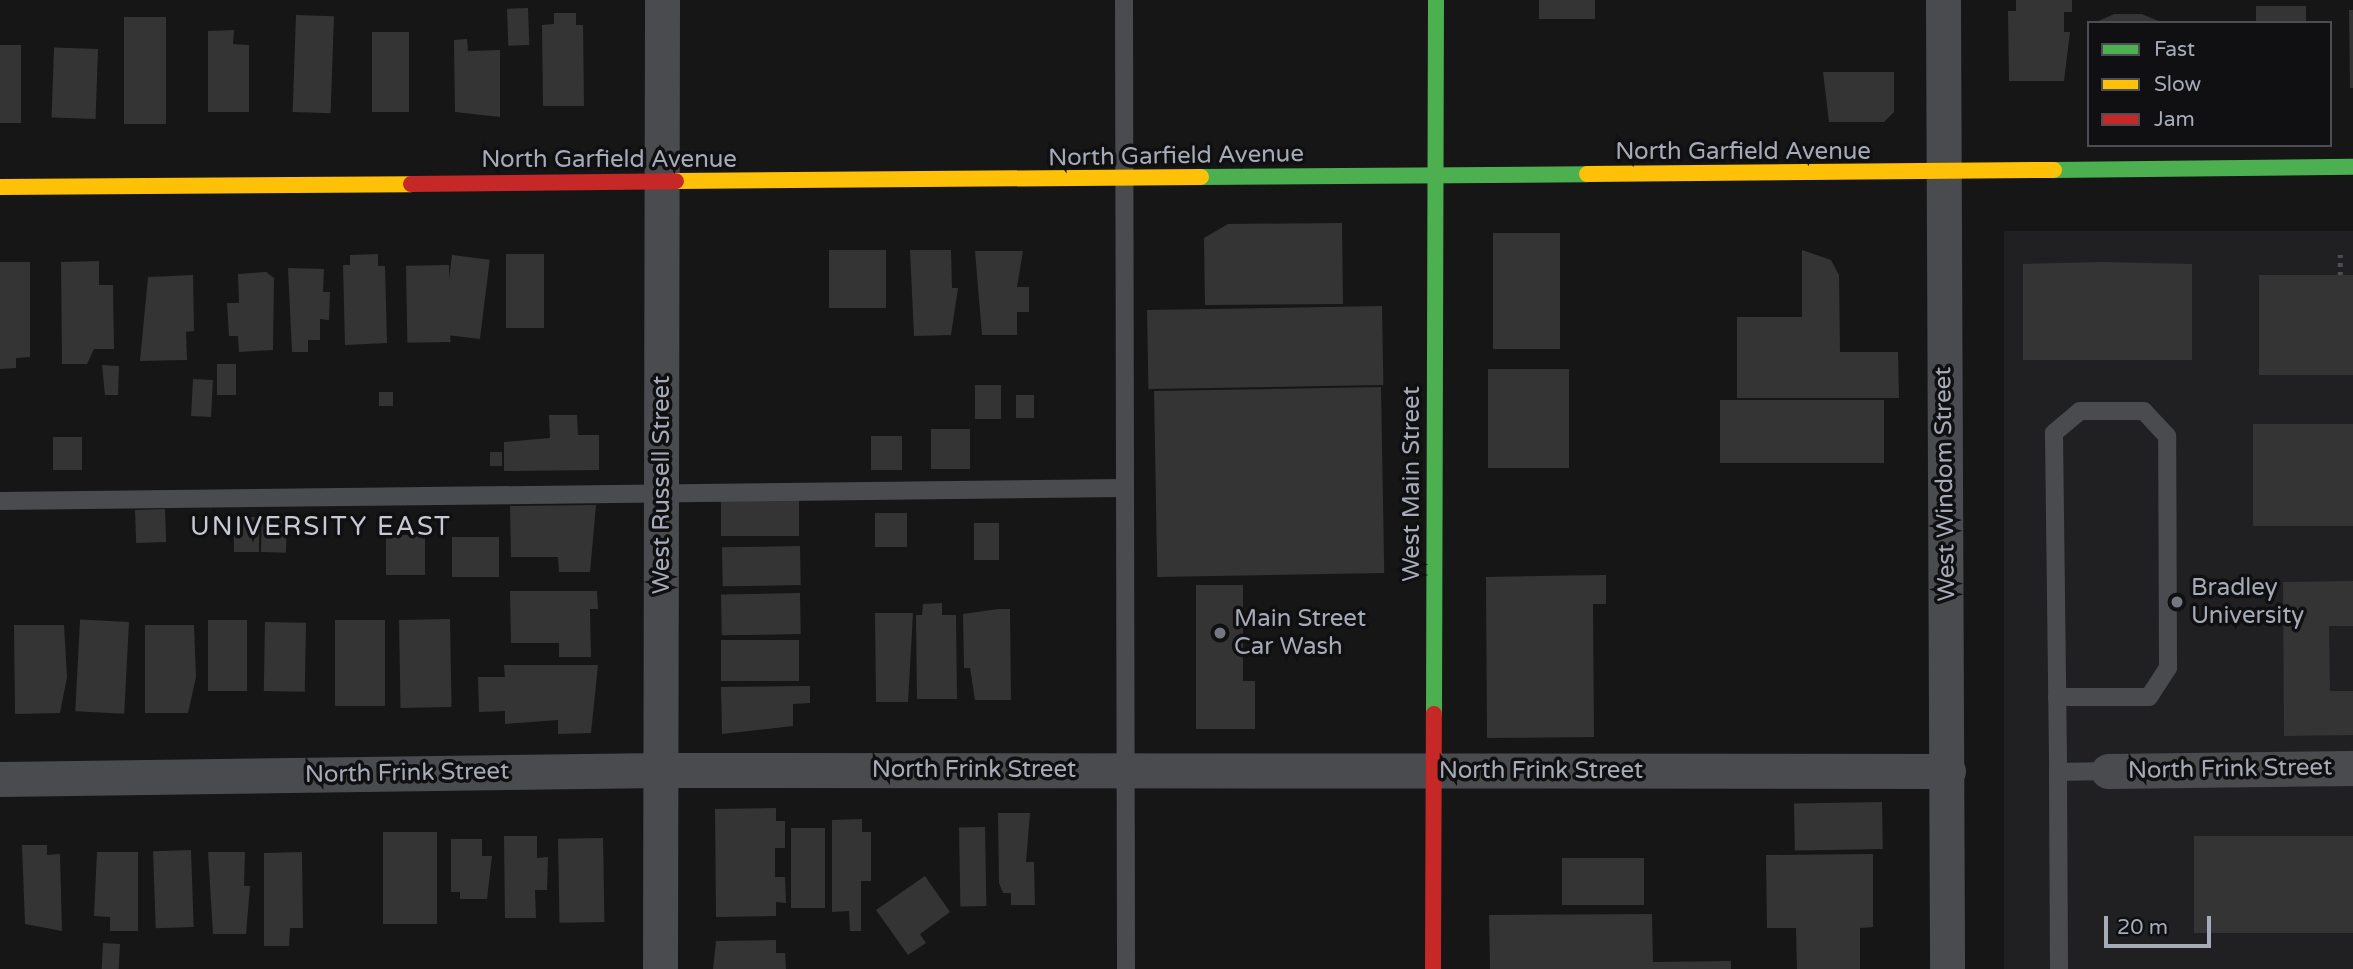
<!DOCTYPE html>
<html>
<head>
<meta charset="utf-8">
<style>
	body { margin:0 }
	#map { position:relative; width:2353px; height:969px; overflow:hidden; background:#161616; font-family:"Varela Round",sans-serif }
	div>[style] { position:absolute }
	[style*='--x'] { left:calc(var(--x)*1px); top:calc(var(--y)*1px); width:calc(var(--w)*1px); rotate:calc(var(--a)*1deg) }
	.built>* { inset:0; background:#202022; transform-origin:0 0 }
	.building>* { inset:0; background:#343435; transform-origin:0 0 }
	.path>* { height:4.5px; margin-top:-2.25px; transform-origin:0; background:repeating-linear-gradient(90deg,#4c4d51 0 3.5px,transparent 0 8.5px) }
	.lane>* { height:18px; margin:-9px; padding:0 9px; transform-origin:9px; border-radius:9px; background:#4a4b4f }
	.street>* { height:35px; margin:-17.5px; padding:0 17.5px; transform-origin:17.5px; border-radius:17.5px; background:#4a4b4f }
	.fast>* { height:16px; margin:-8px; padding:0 8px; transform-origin:8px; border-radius:8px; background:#4caf50 }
	.slow>* { height:16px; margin:-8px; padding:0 8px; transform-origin:8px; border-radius:8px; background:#ffc107 }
	.jam>* { height:16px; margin:-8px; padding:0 8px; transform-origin:8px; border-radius:8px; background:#c62828 }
	.dots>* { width:19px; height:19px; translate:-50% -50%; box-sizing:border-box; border:4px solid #101012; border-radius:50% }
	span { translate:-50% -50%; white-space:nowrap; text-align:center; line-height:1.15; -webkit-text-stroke:7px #101012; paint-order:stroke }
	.street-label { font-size:24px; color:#a6abb8 }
	.poi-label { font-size:24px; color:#a6abb8 }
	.left { translate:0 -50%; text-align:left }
	.neighbourhood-label { font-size:26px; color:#c7cad3; letter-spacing:2px }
	.legend { position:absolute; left:2087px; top:21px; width:245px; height:126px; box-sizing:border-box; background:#101012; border:2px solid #4c4e54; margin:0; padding:9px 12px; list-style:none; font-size:21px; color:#a6abb8 }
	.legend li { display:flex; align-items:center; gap:14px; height:35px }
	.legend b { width:35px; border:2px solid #4c4e54 }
	.scale { position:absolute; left:2104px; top:916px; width:107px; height:32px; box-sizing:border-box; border:4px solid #a6abb8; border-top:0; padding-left:9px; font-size:21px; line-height:24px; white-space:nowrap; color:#a6abb8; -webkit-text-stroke:5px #101012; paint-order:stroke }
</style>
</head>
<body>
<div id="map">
	<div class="built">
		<i style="left:2353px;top:231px;width:738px;height:349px;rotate:90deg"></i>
	</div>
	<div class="building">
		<i style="left:1539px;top:0;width:56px;height:19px"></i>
		<i style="clip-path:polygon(2016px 0,2072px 0,2072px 12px,2064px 12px,2064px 32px,2070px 32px,2064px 81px,2009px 81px,2008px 11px,2016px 11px)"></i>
		<i style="left:2256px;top:6px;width:50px;height:17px"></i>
		<i style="left:528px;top:8px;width:37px;height:21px;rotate:88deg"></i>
		<i style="clip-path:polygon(2349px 10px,2353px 10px,2353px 88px,2350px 88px)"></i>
		<i style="clip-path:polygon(554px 13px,576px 13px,576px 25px,583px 25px,584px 106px,543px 106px,542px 25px,554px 24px)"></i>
		<i style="clip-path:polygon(2114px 14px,2142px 14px,2163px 23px,2094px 23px)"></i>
		<i style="left:296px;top:15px;width:38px;height:97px;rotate:2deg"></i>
		<i style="left:124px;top:17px;width:42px;height:107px"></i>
		<i style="clip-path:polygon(234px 30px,233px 44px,249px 45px,249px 112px,208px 112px,208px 31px)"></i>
		<i style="left:409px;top:32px;width:80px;height:37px;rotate:90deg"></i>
		<i style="clip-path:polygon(467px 39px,468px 51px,500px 50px,500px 117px,455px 112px,454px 40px)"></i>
		<i style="left:0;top:45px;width:21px;height:78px"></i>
		<i style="left:98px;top:49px;width:70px;height:44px;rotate:92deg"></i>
		<i style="clip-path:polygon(1823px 72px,1894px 72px,1894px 112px,1884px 122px,1829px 122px)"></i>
		<i style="clip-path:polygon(1342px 223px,1343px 304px,1205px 305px,1204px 238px,1228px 224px)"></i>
		<i style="left:1493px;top:233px;width:67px;height:116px"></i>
		<i style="left:886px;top:250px;width:58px;height:57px;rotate:90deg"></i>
		<i style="clip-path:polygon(910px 250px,951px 250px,952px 288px,958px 288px,951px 335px,914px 336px)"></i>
		<i style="clip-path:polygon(1802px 250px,1831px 260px,1839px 275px,1840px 352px,1898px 352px,1899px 398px,1737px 398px,1737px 317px,1802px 317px)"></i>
		<i style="clip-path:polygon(975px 251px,1023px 251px,1017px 287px,1029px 287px,1029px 312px,1017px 312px,1017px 335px,982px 335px)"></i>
		<i style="clip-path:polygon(378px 254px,378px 266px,385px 266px,387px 343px,345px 345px,343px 265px,350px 265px,350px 255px)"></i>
		<i style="left:544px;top:254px;width:74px;height:38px;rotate:90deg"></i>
		<i style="left:452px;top:255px;width:38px;height:80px;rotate:7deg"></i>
		<i style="clip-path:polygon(99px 261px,99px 285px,113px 285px,114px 349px,94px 349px,87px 364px,62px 364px,61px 262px)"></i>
		<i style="clip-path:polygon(0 262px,30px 262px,30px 357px,16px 358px,16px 368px,0 369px)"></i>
		<i style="clip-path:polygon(2101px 262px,2192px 264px,2192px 360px,2023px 360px,2023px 264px)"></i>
		<i style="left:449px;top:265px;width:77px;height:43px;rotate:89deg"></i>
		<i style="clip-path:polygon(288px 268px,324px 269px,323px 292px,330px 292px,329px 320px,320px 319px,320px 340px,308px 340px,308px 352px,292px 352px)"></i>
		<i style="clip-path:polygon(266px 272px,274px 278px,273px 350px,239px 352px,238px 336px,229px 336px,227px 303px,239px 303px,238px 274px)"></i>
		<i style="clip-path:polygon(193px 275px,194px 331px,186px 332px,187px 360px,140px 361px,148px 277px)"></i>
		<i style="left:2353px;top:275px;width:100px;height:94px;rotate:90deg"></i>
		<i style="left:1382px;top:306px;width:79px;height:235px;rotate:89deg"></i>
		<i style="left:217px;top:364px;width:19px;height:31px"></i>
		<i style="clip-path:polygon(102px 365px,119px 366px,118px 395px,105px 395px)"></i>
		<i style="left:1569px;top:369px;width:99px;height:81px;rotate:90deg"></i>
		<i style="left:193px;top:379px;width:20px;height:37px;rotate:3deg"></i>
		<i style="left:975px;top:385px;width:26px;height:34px"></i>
		<i style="left:1381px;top:387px;width:186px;height:227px;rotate:89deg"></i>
		<i style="left:393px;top:392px;width:14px;height:14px;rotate:90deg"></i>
		<i style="left:1016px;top:395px;width:18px;height:23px"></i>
		<i style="left:1720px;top:400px;width:164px;height:63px"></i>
		<i style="clip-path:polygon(549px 415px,577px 415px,578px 435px,599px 435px,599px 470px,504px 471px,504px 442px,550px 438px)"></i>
		<i style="left:2353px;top:424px;width:102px;height:100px;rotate:90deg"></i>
		<i style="left:970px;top:429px;width:40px;height:39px;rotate:90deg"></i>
		<i style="left:871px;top:436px;width:31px;height:34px"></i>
		<i style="left:53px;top:437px;width:29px;height:33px"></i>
		<i style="left:502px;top:452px;width:14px;height:12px;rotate:90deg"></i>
		<i style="left:799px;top:498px;width:38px;height:78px;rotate:90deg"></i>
		<i style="clip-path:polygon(596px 505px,590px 572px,559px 572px,558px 557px,511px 557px,510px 506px)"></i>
		<i style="left:165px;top:509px;width:33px;height:30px;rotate:88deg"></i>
		<i style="left:875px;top:513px;width:32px;height:34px"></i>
		<i style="left:234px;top:517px;width:25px;height:35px"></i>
		<i style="left:262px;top:519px;width:25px;height:33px;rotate:2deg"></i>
		<i style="left:974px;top:523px;width:25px;height:37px"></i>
		<i style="left:386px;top:535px;width:39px;height:40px"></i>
		<i style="left:452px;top:537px;width:47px;height:40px"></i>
		<i style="left:800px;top:546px;width:39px;height:78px;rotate:89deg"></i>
		<i style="clip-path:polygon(1606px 575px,1606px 604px,1593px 604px,1594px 737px,1487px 738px,1486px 577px)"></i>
		<i style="clip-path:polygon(2353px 581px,2353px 626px,2329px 626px,2330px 691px,2353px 691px,2353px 735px,2284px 736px,2283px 582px)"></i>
		<i style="clip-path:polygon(1196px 585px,1243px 585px,1243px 681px,1255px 681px,1255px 729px,1196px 729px)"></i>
		<i style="clip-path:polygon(510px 591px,597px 591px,598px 609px,590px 609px,591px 657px,559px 657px,559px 643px,511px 643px)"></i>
		<i style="left:800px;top:593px;width:41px;height:79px;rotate:89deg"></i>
		<i style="clip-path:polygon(942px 603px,942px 615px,956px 615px,957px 699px,917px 699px,916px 615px,922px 615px,923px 604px)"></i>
		<i style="clip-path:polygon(998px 609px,1010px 609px,1011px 700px,975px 700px,970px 668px,964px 668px,963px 614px)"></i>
		<i style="clip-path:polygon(875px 613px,913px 613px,908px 702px,876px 702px)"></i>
		<i style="left:450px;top:619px;width:88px;height:51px;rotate:89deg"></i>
		<i style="left:208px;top:620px;width:39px;height:71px"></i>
		<i style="left:335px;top:620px;width:50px;height:86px"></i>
		<i style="left:129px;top:622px;width:92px;height:49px;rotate:93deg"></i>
		<i style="left:265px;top:622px;width:41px;height:69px;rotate:1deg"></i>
		<i style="clip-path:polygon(14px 625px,64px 625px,67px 677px,60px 713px,15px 714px)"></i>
		<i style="clip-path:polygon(145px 625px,194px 625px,196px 677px,188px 713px,145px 713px)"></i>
		<i style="left:799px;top:640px;width:41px;height:78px;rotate:90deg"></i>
		<i style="clip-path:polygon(504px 665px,598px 665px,591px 733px,558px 734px,558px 720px,505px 724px,505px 711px,479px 712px,478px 677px,505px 677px)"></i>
		<i style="clip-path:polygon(810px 686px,810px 703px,793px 704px,793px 726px,722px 734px,721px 687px)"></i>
		<i style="left:1882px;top:802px;width:47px;height:88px;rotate:89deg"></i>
		<i style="clip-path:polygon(776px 808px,776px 821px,785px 821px,785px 848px,775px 848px,775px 877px,785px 877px,786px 903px,776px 902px,776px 916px,716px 917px,715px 809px)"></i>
		<i style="clip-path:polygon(998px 813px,1030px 813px,1026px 862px,1034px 862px,1035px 905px,1011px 905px,1011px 893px,1003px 893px,999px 883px)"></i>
		<i style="clip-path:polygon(862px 819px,862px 832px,871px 832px,871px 881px,861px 881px,861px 931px,850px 931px,849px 911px,832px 912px,832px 820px)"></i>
		<i style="left:985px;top:827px;width:79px;height:26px;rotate:89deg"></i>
		<i style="left:791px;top:828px;width:34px;height:80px"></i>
		<i style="left:383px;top:832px;width:54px;height:92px"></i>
		<i style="clip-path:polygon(504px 836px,537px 836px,537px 858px,548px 857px,547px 890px,535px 890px,536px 918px,505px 918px)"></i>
		<i style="left:2353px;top:836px;width:97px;height:159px;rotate:90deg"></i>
		<i style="left:603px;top:838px;width:84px;height:45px;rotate:89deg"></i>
		<i style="clip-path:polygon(451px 839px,482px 839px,482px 856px,492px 856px,487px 899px,460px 899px,460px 892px,451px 892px)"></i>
		<i style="clip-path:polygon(22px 845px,47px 845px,47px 855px,60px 854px,62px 931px,25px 924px)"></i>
		<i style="left:191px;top:850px;width:77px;height:38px;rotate:88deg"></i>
		<i style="clip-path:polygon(97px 852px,138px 852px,138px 931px,110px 931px,110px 917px,94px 916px)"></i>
		<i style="clip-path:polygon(208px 852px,245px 852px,244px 886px,250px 886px,246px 934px,213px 934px)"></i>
		<i style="clip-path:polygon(302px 852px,303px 928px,290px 928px,289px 946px,264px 946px,264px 853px)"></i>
		<i style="clip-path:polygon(1873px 854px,1873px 927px,1860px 928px,1860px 969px,1797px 969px,1796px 928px,1767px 928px,1766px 855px)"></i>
		<i style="left:1562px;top:858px;width:82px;height:47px"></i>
		<i style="clip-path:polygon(925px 876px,950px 912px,920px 934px,926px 943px,908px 955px,876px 910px)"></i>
		<i style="clip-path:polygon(1652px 914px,1653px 962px,1731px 961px,1731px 969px,1490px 969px,1489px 915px)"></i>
		<i style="clip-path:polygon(776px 940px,776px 953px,785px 953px,786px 969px,713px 969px,716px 941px)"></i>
		<i style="left:103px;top:943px;width:17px;height:26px;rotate:3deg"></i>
	</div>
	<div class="path">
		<i style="--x:2340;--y:275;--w:21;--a:-90"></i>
	</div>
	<div class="lane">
		<i style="--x:1124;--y:0;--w:969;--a:89.88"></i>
		<i style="--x:0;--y:501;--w:1124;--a:-0.66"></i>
		<i style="--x:2057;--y:697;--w:92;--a:0"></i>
		<i style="--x:2149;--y:697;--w:35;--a:-57"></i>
		<i style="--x:2168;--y:668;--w:232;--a:-90.2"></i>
		<i style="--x:2167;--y:436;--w:34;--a:-133"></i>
		<i style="--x:2144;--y:411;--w:64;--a:180"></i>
		<i style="--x:2080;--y:411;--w:34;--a:140"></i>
		<i style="--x:2054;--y:433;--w:339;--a:89.3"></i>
		<i style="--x:2059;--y:969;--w:197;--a:-90.3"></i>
		<i style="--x:2058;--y:772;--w:50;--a:-1.1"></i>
	</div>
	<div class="street">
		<i style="--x:1943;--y:0;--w:969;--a:89.76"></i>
		<i style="--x:2108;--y:771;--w:245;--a:-0.7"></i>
		<i style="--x:0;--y:779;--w:662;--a:-0.78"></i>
		<i style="--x:662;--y:770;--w:1286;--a:0.04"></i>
		<i style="--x:660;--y:969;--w:969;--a:-89.88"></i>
	</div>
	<div class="fast">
		<i style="--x:2054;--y:170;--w:299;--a:-0.6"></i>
		<i style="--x:1201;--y:177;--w:386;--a:-0.4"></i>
		<i style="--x:1434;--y:714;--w:714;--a:-89.84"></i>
	</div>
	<div class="slow">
		<i style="--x:1587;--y:174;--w:467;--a:-0.5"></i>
		<i style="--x:676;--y:181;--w:525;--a:-0.44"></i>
		<i style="--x:0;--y:187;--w:411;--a:-0.4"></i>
	</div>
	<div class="jam">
		<i style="--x:411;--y:184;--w:265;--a:-0.6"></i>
		<i style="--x:1433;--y:969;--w:255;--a:-89.8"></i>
	</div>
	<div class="dots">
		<i style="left:2177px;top:602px;background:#74777f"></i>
		<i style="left:1220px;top:633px;background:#74777f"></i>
	</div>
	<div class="street-label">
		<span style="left:1743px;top:152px">North Garfield Avenue</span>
		<span style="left:1176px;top:156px;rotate:-1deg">North Garfield Avenue</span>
		<span style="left:609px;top:160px">North Garfield Avenue</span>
		<span style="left:1412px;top:484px;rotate:-90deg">West Main Street</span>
		<span style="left:1945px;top:484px;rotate:-91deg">West Windom Street</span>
		<span style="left:662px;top:485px;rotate:-90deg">West Russell Street</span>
		<span style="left:2230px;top:769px;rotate:-1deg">North Frink Street</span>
		<span style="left:974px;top:770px">North Frink Street</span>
		<span style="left:1541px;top:771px">North Frink Street</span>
		<span style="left:407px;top:773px;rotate:-1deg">North Frink Street</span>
	</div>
	<div class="poi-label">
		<span class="left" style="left:2191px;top:602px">Bradley<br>University</span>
		<span class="left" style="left:1234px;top:633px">Main Street<br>Car Wash</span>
	</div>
	<div class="neighbourhood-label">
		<span style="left:321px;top:527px">UNIVERSITY EAST</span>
	</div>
	<ul class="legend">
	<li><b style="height:9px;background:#4caf50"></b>Fast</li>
	<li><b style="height:9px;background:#ffc107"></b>Slow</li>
	<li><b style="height:9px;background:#c62828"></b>Jam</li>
	</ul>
	<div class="scale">20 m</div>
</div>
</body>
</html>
